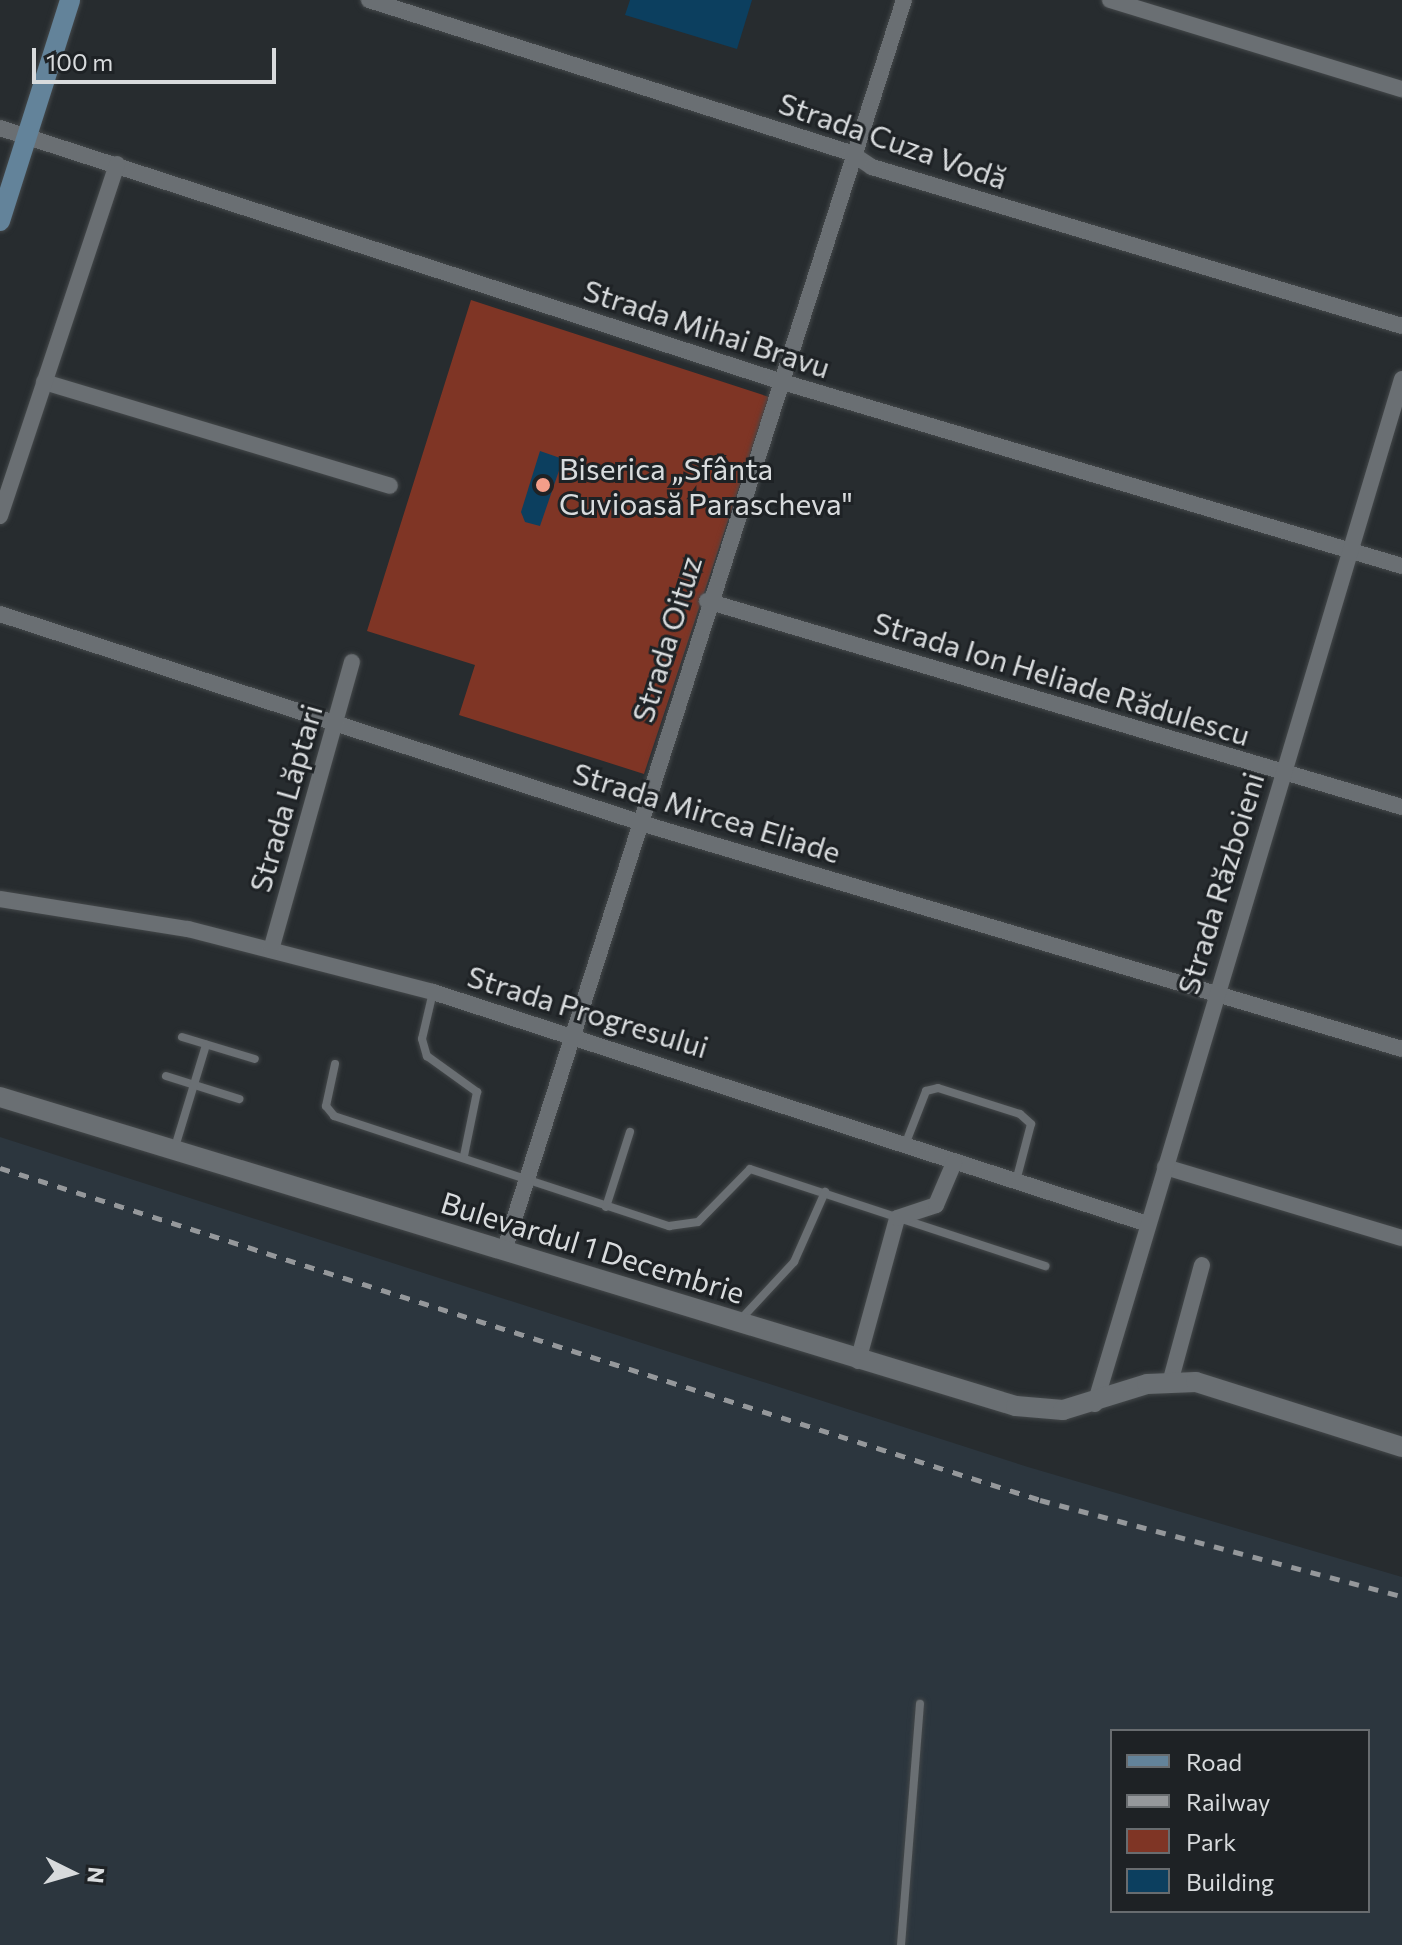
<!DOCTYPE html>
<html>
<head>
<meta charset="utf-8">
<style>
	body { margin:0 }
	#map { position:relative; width:1402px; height:1945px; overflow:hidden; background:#272c2f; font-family:Commissioner,sans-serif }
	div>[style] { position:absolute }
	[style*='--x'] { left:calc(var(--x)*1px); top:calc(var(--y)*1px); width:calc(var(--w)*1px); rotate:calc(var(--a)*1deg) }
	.built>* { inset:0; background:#2c363e }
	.green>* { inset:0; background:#7f3525 }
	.building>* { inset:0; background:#0c3f5f }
	.roads { filter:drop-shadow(0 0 2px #44484a) drop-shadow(0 0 2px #44484a) }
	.service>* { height:8px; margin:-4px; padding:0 4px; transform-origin:4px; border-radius:4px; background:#6a6f73 }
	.minor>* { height:16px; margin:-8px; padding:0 8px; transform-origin:8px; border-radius:8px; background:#6a6f73 }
	.tertiary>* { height:20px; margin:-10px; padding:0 10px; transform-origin:10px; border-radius:10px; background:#6a6f73 }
	.secondary>* { height:20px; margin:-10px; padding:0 10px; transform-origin:10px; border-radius:10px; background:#63839a }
	.rail>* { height:5px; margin-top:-2.5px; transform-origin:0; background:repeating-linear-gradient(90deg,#95989b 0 10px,transparent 0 20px) }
	.dots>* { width:22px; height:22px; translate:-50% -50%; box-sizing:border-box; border:4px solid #1e2225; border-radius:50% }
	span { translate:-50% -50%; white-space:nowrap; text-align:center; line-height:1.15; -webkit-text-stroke:6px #1e2225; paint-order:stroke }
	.street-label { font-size:30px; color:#d8dbdd }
	.poi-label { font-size:30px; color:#d8dbdd }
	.left { translate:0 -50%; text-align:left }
	.legend { position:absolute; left:1110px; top:1729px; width:260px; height:184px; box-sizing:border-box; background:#1e2225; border:2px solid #686c6f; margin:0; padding:10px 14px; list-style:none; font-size:24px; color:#d8dbdd }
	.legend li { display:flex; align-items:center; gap:16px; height:40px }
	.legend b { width:40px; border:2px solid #686c6f }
	.north { position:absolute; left:32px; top:1833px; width:80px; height:80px; -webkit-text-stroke:6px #1e2225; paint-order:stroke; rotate:95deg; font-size:22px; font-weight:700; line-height:32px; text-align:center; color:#d8dbdd }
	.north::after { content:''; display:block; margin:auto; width:28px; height:36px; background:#d8dbdd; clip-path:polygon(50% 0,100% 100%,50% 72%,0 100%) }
	.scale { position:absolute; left:32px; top:48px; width:244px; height:36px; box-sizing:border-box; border:4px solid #d8dbdd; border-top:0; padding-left:10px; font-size:24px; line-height:28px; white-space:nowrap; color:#d8dbdd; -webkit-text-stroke:6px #1e2225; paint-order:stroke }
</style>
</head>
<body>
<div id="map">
	<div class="built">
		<i style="clip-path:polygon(evenodd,0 1137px,1028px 1467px,1402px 1577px,1402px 1945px,0 1945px,0 1137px,1112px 1731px,1368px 1731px,1368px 1911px,1112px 1911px,1112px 1731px)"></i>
	</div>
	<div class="green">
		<i style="clip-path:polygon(471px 300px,769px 397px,644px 774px,459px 715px,475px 665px,367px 631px)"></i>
	</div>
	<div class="building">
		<i style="clip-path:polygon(630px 0,752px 0,737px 49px,625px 15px)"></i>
		<i style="clip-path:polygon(540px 451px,563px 459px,540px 526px,525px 522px,521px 512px)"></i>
	</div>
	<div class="roads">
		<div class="service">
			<i style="--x:433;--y:992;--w:48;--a:103.2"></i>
			<i style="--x:422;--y:1039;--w:18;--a:74"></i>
			<i style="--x:427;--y:1056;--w:62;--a:35.8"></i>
			<i style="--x:477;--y:1092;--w:65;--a:101.5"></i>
			<i style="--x:182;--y:1037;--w:76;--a:16.8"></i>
			<i style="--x:335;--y:1064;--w:43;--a:102.1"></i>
			<i style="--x:326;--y:1106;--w:13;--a:51"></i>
			<i style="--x:334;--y:1116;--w:353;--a:18.2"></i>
			<i style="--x:669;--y:1226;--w:29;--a:-8"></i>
			<i style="--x:698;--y:1222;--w:74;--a:-45.5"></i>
			<i style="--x:750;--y:1169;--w:311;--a:18.2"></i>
			<i style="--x:166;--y:1076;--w:77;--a:17.5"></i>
			<i style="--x:905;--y:1145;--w:58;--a:-68.7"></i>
			<i style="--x:926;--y:1091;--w:12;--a:-14"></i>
			<i style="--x:938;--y:1088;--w:86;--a:17.6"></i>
			<i style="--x:1020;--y:1114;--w:15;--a:42"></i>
			<i style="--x:1031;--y:1124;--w:59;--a:104.7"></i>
			<i style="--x:175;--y:1147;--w:107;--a:-73.1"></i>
			<i style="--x:606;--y:1207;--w:79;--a:-72.3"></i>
			<i style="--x:741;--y:1319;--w:78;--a:-47.1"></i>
			<i style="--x:794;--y:1262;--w:77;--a:-66.1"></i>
			<i style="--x:901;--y:1945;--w:242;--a:-85.5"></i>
		</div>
		<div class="minor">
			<i style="--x:369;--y:0;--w:506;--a:17.61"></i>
			<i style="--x:851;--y:153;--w:25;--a:34"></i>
			<i style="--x:872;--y:167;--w:553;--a:16.7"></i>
			<i style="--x:1110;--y:0;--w:305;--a:17"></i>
			<i style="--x:0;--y:128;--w:816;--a:17.99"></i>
			<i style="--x:776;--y:380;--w:653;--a:16.55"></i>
			<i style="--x:44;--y:382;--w:361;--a:16.7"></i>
			<i style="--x:0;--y:516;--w:371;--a:-71.6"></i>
			<i style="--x:707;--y:601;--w:725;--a:16.51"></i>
			<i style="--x:0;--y:614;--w:688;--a:18.04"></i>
			<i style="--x:654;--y:827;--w:780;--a:16.53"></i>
			<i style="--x:0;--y:899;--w:190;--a:9.1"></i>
			<i style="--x:188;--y:929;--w:253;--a:14.4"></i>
			<i style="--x:433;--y:992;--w:752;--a:17.98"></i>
			<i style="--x:271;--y:950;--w:299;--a:-74.3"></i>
			<i style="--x:1165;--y:1167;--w:247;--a:16.7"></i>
			<i style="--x:504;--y:1251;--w:1313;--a:-72.27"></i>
			<i style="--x:858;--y:1361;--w:148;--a:-74.7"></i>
			<i style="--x:897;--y:1218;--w:41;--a:-18.4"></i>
			<i style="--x:936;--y:1205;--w:46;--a:-66.8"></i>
			<i style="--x:1171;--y:1379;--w:118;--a:-74.8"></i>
			<i style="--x:1095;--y:1404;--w:1070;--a:-73.33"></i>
		</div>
		<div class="tertiary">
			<i style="--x:0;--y:1097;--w:1062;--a:16.92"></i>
			<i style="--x:1016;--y:1406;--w:47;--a:4.9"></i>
			<i style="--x:1063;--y:1410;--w:88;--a:-17.2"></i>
			<i style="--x:1147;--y:1384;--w:49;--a:-2.3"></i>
			<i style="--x:1196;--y:1382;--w:216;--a:17.5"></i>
		</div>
		<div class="secondary">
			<i style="--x:0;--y:221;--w:232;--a:-72.4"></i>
		</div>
	</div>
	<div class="rail">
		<i style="--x:0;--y:1168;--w:1092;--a:17.7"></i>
		<i style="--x:1040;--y:1500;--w:375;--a:14.9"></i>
	</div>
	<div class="dots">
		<i style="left:543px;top:485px;background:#f49e89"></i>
	</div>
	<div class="street-label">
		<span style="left:893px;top:140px;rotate:19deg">Strada Cuza Vodă</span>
		<span style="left:707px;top:328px;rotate:18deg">Strada Mihai Bravu</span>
		<span style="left:666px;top:639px;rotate:-73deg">Strada Oituz</span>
		<span style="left:1062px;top:678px;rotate:17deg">Strada Ion Heliade Rădulescu</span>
		<span style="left:285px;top:798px;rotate:-74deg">Strada Lăptari</span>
		<span style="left:707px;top:812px;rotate:17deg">Strada Mircea Eliade</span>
		<span style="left:1220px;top:883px;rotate:-73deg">Strada Războieni</span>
		<span style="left:588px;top:1011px;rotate:17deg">Strada Progresului</span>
		<span style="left:593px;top:1247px;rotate:17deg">Bulevardul 1 Decembrie</span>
	</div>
	<div class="poi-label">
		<span class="left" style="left:559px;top:485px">Biserica „Sfânta<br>Cuvioasă Parascheva"</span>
	</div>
	<ul class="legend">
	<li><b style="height:10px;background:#63839a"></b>Road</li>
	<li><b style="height:10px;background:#95989b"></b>Railway</li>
	<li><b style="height:22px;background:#7f3525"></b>Park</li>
	<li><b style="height:22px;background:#0c3f5f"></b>Building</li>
	</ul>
	<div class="north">N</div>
	<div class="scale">100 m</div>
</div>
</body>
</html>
